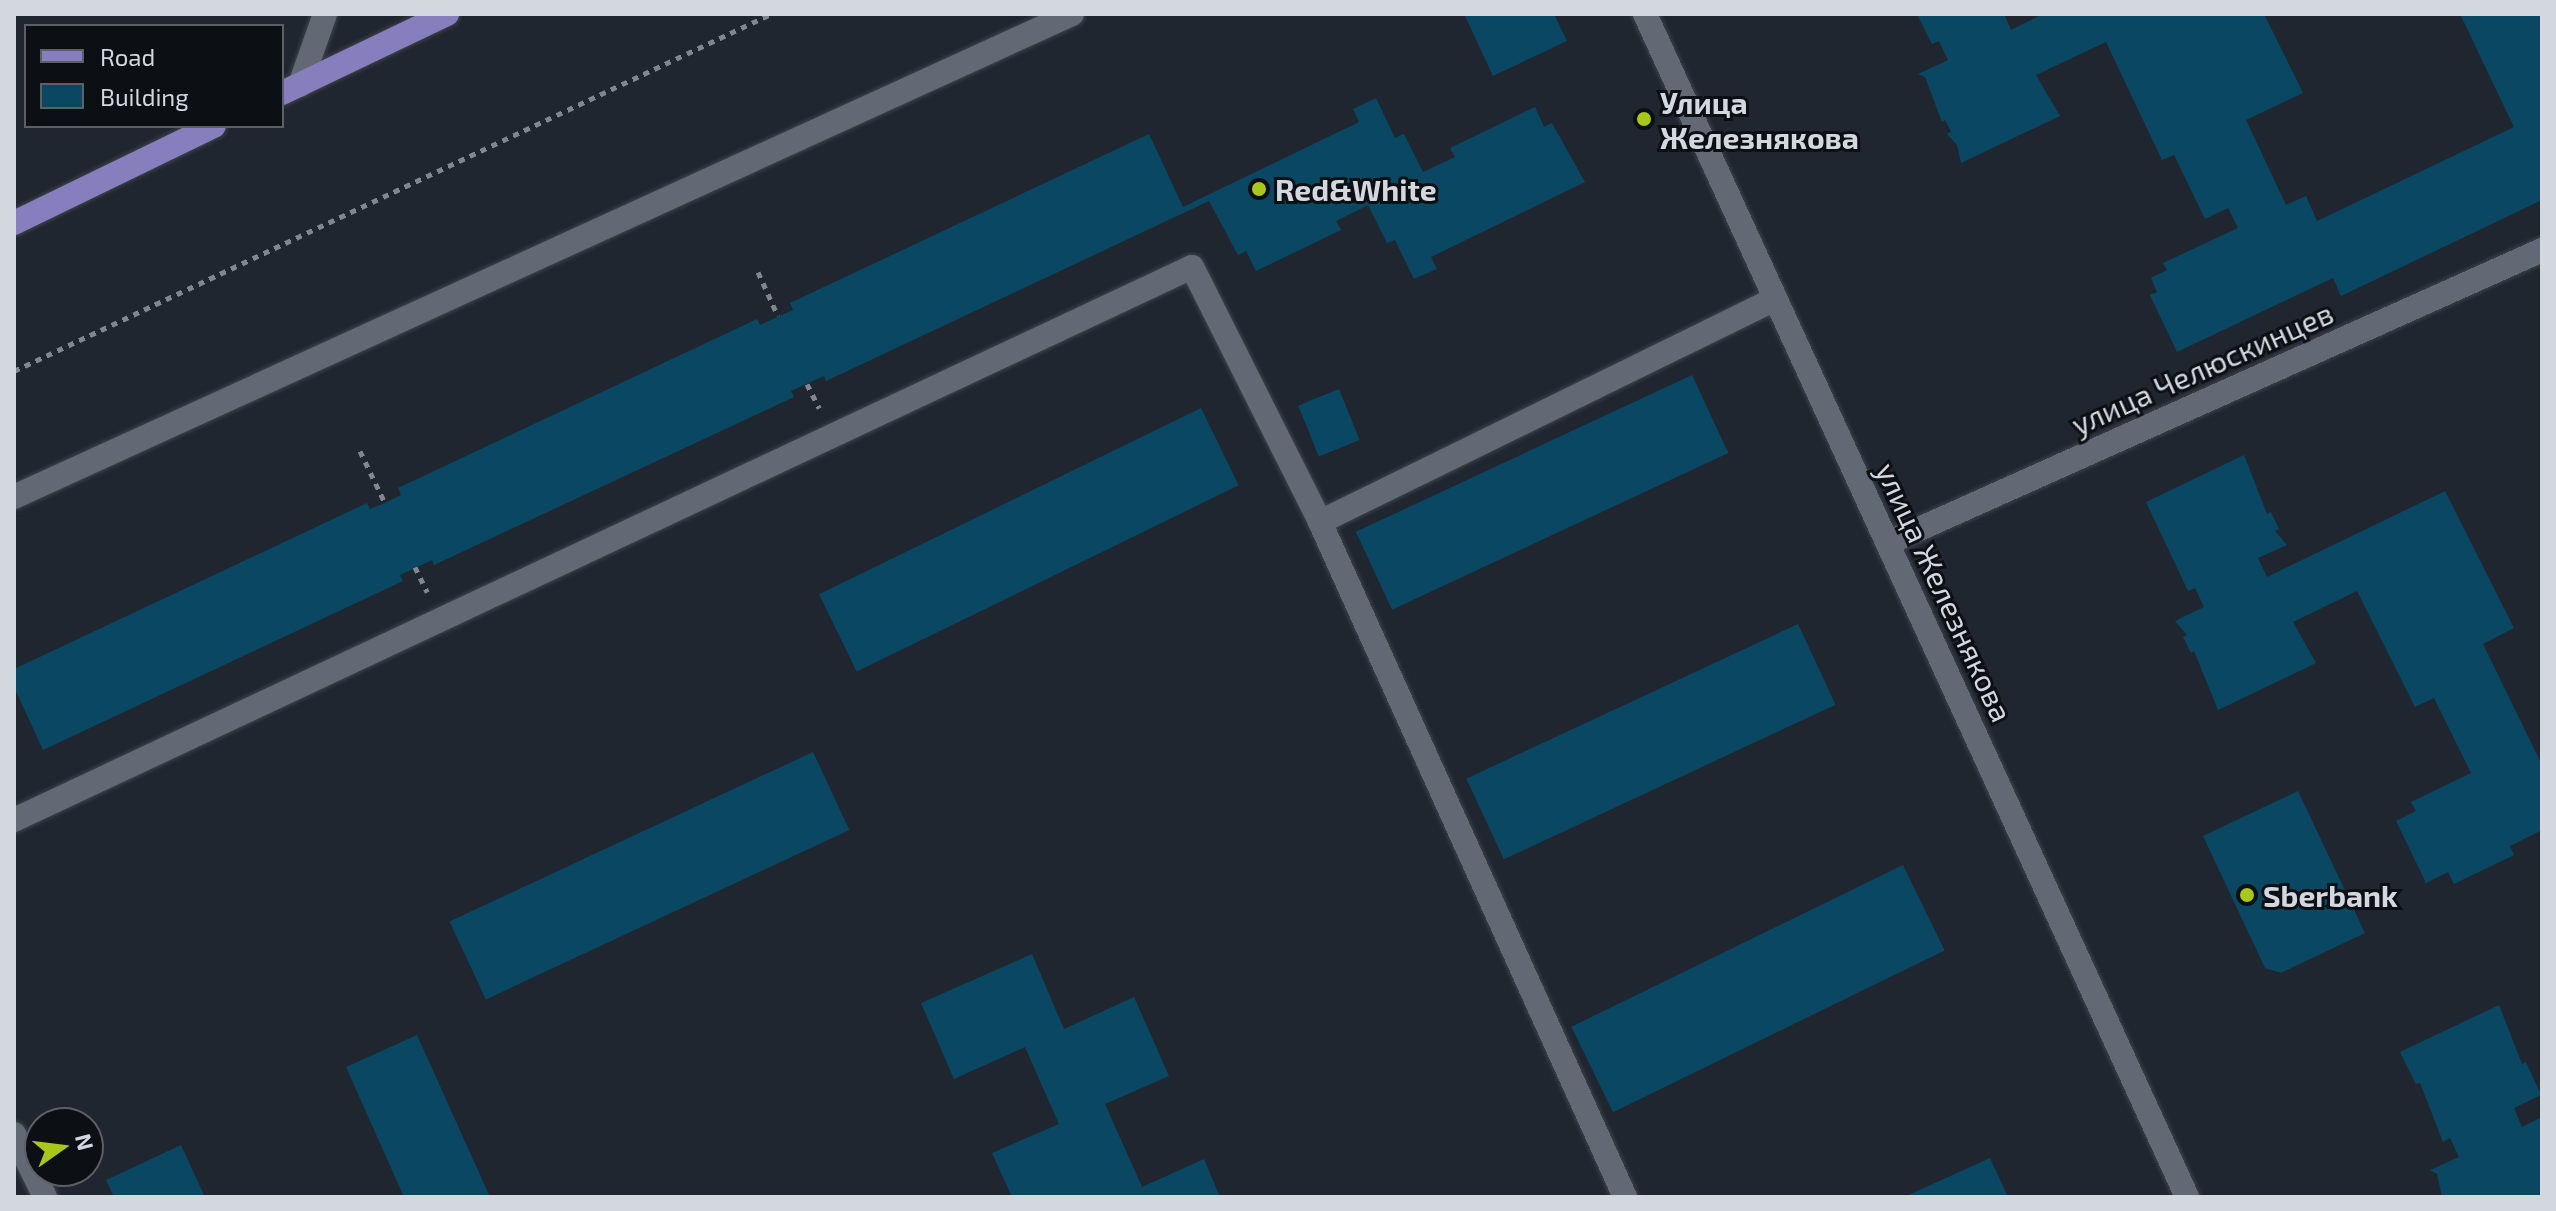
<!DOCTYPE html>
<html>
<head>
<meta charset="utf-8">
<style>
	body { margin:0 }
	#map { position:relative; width:2556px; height:1211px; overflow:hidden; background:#202630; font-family:"Exo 2",sans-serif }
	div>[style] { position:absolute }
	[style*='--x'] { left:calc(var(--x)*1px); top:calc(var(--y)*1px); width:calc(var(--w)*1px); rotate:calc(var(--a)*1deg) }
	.building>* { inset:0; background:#0a4762; transform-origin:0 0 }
	.path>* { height:5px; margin-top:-2.5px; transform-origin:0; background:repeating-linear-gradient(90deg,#81868f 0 6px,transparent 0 12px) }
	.roads { filter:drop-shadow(0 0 2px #3e434b) drop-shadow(0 0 2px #3e434b) }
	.minor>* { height:24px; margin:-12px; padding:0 12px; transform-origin:12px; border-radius:12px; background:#626975 }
	.major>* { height:24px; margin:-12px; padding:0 12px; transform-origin:12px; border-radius:12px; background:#877fbd }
	.dots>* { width:22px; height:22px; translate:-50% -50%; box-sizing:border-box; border:4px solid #0c0f13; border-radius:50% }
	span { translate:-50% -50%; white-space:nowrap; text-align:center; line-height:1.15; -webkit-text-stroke:6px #0c0f13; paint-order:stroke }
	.poi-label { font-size:30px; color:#d3d7de; font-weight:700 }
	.left { translate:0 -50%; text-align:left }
	.street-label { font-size:30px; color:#d3d7de }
	.frame { position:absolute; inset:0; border:16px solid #d3d7de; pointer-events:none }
	.legend { position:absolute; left:24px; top:24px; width:260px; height:104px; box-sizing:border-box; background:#0c0f13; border:2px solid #5c5f64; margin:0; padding:10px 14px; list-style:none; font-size:24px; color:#d3d7de }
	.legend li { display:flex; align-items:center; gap:16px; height:40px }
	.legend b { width:40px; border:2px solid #5c5f64 }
	.north { position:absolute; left:24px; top:1107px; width:80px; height:80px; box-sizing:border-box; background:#0c0f13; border:2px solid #5c5f64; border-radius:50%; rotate:76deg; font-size:22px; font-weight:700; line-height:32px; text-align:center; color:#d3d7de }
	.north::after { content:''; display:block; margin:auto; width:28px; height:36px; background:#a9c71a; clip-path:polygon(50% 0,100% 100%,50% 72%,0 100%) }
</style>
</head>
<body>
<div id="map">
	<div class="building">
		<i style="clip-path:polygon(1464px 14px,1554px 14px,1567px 41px,1493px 76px)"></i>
		<i style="clip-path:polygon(1917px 14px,2004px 14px,2011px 30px,2043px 14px,2264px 14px,2303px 93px,2246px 120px,2286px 205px,2306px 196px,2317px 221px,2514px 127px,2460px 14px,2542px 14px,2542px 200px,2341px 296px,2333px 278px,2177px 352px,2150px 295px,2157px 292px,2151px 278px,2167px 270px,2163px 263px,2238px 228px,2228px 208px,2205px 219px,2174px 155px,2162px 160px,2106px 42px,2036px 75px,2060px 116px,1961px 163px,1957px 145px,1947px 134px,1951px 132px,1945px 120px,1942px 122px,1925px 77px,1918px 74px,1948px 60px,1939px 41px,1932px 44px)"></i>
		<i style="clip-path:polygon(1376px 98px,1395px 138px,1404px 134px,1423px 172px,1455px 157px,1450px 148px,1535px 107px,1544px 127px,1552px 123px,1585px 182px,1431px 257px,1437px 269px,1414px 279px,1395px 240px,1387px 243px,1368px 205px,1336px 221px,1341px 230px,1256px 271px,1246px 251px,1238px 255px,1209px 201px,826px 381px,824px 376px,791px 391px,794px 397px,434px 565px,432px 560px,400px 575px,403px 581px,43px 750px,14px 687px,14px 669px,367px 503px,370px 509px,385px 503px,401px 495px,398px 488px,757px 319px,760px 325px,793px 310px,790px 303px,1149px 134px,1183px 207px,1359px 122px,1353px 109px)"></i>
		<i style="left:1692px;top:375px;width:86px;height:371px;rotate:65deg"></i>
		<i style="left:1339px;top:389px;width:55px;height:44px;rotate:68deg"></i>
		<i style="left:1201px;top:408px;width:86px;height:425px;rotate:64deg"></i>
		<i style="clip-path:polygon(2244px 455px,2267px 514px,2271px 512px,2279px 529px,2275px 531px,2287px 545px,2258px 558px,2267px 577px,2445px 491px,2514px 628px,2483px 644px,2542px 765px,2542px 830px,2510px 846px,2514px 855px,2454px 884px,2448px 872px,2426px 883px,2396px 821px,2416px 811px,2411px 802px,2471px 773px,2434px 698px,2415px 707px,2357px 591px,2293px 622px,2316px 663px,2218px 710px,2194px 651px,2191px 653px,2183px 637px,2187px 635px,2175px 621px,2204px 607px,2195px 588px,2188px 591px,2146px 502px)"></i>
		<i style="left:1798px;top:624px;width:89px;height:366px;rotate:65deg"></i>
		<i style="left:813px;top:752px;width:86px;height:401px;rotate:65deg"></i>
		<i style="clip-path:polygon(2298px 791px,2365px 933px,2281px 973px,2265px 968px,2203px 836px)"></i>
		<i style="left:1903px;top:865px;width:95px;height:369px;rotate:64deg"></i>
		<i style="clip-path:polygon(1032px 954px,1064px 1029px,1134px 997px,1169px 1076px,1105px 1104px,1142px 1187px,1204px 1159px,1220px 1197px,1012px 1197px,992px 1153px,1059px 1124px,1025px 1047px,954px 1079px,921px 1003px)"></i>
		<i style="clip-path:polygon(2499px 1005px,2522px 1064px,2526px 1062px,2541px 1095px,2514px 1108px,2522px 1127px,2542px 1117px,2542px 1197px,2442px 1197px,2437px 1174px,2430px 1170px,2459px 1157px,2450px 1138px,2443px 1142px,2420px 1083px,2416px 1084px,2400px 1052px)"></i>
		<i style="clip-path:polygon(417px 1035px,490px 1197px,404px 1197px,346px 1067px)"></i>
		<i style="clip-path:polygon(181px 1145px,205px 1197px,114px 1197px,106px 1180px)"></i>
		<i style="clip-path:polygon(1990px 1158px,2008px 1197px,1904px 1197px)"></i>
	</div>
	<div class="path">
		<i style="--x:758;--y:272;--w:48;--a:65.6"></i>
		<i style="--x:14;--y:371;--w:837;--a:-25.25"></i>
		<i style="--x:807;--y:384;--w:27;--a:63"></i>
		<i style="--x:360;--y:451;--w:58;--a:64.3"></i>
		<i style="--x:415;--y:567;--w:28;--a:64"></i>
	</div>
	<div class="roads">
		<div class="minor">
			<i style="--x:1645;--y:14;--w:1301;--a:65.38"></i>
			<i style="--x:300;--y:85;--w:75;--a:-70.6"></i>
			<i style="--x:14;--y:497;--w:1163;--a:-24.54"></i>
			<i style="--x:1320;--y:522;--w:507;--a:-26.11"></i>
			<i style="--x:1888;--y:543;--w:717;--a:-24.13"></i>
			<i style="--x:14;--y:820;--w:1301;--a:-25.15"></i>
			<i style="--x:1192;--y:267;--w:285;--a:63.3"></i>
			<i style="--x:1320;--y:522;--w:741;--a:65.68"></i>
			<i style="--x:14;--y:1134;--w:70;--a:63.8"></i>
		</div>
		<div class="major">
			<i style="--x:282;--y:93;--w:183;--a:-25.6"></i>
			<i style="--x:14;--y:223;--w:222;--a:-25.9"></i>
		</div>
	</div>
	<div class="dots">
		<i style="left:1644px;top:119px;background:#a9c71a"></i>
		<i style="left:1259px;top:189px;background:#a9c71a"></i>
		<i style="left:2247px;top:895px;background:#a9c71a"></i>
	</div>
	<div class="poi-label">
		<span class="left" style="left:1660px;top:119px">Улица<br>Железнякова</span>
		<span class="left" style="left:1275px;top:189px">Red&amp;White</span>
		<span class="left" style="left:2263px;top:895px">Sberbank</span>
	</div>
	<div class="street-label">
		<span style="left:2202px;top:368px;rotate:-24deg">улица Челюскинцев</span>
		<span style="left:1945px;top:592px;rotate:65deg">улица Железнякова</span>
	</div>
	<div class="frame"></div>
	<ul class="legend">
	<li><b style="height:10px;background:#877fbd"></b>Road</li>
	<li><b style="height:22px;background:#0a4762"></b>Building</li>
	</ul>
	<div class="north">N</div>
</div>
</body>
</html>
